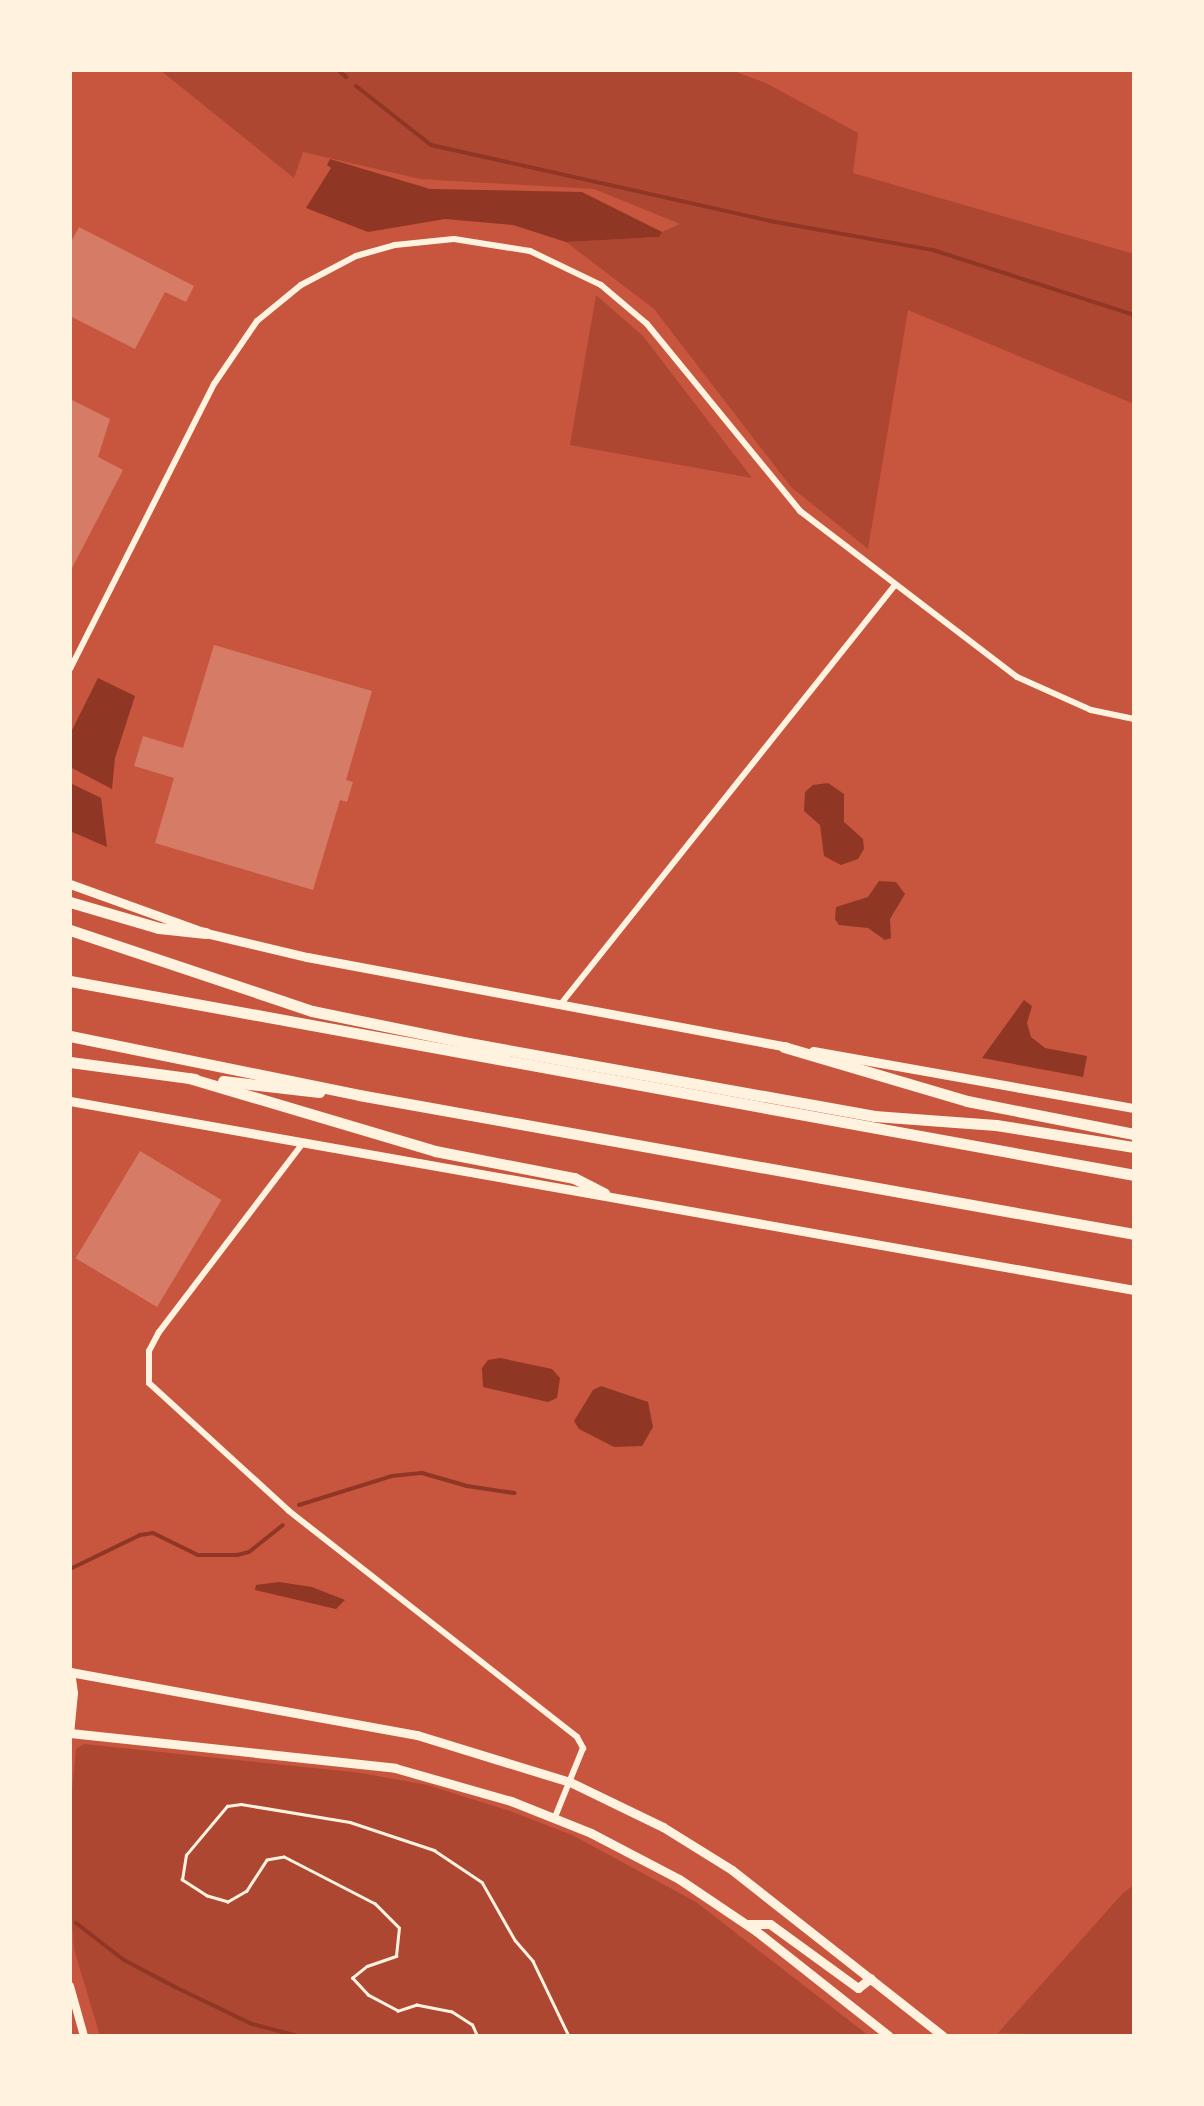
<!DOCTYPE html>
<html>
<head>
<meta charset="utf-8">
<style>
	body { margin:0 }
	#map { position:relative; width:1204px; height:2106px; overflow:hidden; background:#c8553d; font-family:"Playfair Display",serif }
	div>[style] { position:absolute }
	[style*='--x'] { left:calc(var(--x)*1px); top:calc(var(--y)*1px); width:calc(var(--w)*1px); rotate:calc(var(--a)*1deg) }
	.green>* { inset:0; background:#ae4732 }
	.water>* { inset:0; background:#8f3625 }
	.stream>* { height:4px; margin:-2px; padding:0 2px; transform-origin:2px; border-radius:2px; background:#8f3625 }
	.building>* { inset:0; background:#d67c66; transform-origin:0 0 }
	.path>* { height:2.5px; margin:-1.25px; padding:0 1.25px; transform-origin:1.25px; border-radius:1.25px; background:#fff3e0 }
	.minor>* { height:6px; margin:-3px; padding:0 3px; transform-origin:3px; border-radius:3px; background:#fff3e0 }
	.tertiary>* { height:8px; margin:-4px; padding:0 4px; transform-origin:4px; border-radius:4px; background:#fff3e0 }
	.secondary>* { height:9px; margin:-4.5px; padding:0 4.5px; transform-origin:4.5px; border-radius:4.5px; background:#fff3e0 }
	.motorway>* { height:11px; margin:-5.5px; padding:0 5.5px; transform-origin:5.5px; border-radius:5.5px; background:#fff3e0 }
	span { translate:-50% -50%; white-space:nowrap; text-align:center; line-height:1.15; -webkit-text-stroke:8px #fff3e0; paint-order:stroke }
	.frame { position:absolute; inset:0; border:72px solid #fff3e0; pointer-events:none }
</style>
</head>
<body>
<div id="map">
	<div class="green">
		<i style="clip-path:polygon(160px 70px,731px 70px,766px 83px,858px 133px,853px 173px,1134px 254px,1134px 404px,908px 310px,868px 549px,791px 487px,654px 309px,566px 242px,659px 237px,662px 232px,680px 224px,594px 189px,420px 179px,303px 152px,294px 178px)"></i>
		<i style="clip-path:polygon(596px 295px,643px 336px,752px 478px,570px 445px)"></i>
		<i style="clip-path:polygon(84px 1744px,361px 1773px,427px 1785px,510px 1811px,572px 1835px,696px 1902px,869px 2036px,100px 2036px,74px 1949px,70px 1893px,70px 1812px,76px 1749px)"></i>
		<i style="clip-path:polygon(1134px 1885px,1134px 2036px,998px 2033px,1123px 1893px)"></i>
	</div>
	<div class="water">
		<i style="clip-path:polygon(330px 159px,430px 189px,582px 192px,662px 232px,659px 237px,566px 242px,513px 225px,445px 219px,368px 232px,306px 208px,331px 168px,327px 165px)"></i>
		<i style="clip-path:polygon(98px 678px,135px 696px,115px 758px,112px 789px,70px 767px,70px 734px)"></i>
		<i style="clip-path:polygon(70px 783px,101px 798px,107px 847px,70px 831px)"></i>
		<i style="clip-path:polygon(828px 783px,844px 794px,844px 822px,863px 839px,864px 849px,858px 859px,841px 865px,824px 856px,820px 825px,804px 811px,805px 792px,813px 785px)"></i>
		<i style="clip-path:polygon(879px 881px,896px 882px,905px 894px,890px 919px,891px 938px,885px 940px,868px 928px,839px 925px,835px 919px,836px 907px,868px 897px)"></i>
		<i style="clip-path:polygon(1024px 1000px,1032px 1006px,1027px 1023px,1031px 1037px,1045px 1048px,1087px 1056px,1083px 1077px,982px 1058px)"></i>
		<i style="clip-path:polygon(500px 1358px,552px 1369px,560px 1378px,557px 1398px,548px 1402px,483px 1387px,482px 1368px,488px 1360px)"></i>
		<i style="clip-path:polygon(601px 1386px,648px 1402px,653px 1427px,642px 1446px,614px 1447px,579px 1429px,574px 1421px,593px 1390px)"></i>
		<i style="clip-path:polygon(279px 1582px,312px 1587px,345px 1600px,336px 1609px,255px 1590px,256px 1585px)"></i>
	</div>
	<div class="stream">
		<i style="--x:338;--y:70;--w:11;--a:41"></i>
		<i style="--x:356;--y:86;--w:95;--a:38.2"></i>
		<i style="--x:431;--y:145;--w:347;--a:12.6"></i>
		<i style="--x:770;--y:221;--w:166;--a:10.1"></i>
		<i style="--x:933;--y:250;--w:211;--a:17.9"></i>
		<i style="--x:299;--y:1505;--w:97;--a:-17.3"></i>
		<i style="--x:392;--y:1476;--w:30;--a:-6"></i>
		<i style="--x:422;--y:1473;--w:47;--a:16.1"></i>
		<i style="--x:467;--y:1486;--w:48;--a:8.5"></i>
		<i style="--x:70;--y:1569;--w:78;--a:-25.9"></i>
		<i style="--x:140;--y:1535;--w:13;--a:-9"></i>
		<i style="--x:153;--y:1533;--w:50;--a:26.1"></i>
		<i style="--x:198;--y:1555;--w:39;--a:0"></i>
		<i style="--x:237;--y:1555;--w:12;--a:-14"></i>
		<i style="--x:249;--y:1552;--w:43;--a:-38.5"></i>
		<i style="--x:76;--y:1923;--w:61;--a:37.6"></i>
		<i style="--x:124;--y:1960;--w:58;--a:27.9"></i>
		<i style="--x:175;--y:1987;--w:85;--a:25.7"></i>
		<i style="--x:252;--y:2024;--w:48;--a:14.6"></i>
	</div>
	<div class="building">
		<i style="clip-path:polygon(79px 227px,194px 286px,186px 302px,165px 292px,135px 349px,70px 316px,70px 244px)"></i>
		<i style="clip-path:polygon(70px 399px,110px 419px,98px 457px,123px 470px,70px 572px)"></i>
		<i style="clip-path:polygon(214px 645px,372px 691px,346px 780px,353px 782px,347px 802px,340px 800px,313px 890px,155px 843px,174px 778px,134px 766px,143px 736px,183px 748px)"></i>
		<i style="left:140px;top:1151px;width:95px;height:125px;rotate:31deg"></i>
	</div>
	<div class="path">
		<i style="--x:477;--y:2036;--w:12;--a:-114"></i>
		<i style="--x:472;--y:2025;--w:24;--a:-147"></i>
		<i style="--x:452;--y:2012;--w:36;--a:-169"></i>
		<i style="--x:417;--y:2005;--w:20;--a:162"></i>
		<i style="--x:398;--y:2011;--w:34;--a:-152"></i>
		<i style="--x:368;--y:1995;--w:23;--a:-133"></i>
		<i style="--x:352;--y:1978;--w:19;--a:-39"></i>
		<i style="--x:367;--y:1966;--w:31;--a:-19"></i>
		<i style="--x:396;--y:1956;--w:28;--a:-84"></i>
		<i style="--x:399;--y:1928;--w:34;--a:-135"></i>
		<i style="--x:375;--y:1904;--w:102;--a:-152.7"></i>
		<i style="--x:284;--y:1857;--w:17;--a:170"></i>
		<i style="--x:267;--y:1860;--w:37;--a:123"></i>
		<i style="--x:247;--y:1891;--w:22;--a:150"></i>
		<i style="--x:228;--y:1902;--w:22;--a:-164"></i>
		<i style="--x:207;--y:1896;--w:30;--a:-147"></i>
		<i style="--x:182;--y:1880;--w:25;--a:-81"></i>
		<i style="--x:186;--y:1855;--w:64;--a:-50.1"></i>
		<i style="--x:227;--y:1806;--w:14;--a:-8"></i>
		<i style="--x:241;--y:1804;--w:110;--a:9.4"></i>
		<i style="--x:350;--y:1822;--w:89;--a:18.4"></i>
		<i style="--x:434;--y:1850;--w:58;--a:33.7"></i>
		<i style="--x:482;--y:1882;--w:67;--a:60.4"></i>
		<i style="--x:515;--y:1940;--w:28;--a:49"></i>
		<i style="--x:533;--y:1961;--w:83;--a:64.4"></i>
	</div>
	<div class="minor">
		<i style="--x:70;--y:669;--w:319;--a:-63.2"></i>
		<i style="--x:214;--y:384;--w:76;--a:-55.7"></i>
		<i style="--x:257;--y:321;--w:57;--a:-39.3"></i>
		<i style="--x:301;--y:285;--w:62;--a:-27.8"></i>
		<i style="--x:356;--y:256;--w:41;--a:-15.8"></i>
		<i style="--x:395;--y:245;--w:59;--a:-5.8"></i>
		<i style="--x:454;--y:239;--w:77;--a:9"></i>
		<i style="--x:530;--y:251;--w:79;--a:25.6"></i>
		<i style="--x:601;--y:285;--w:60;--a:40.3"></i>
		<i style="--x:647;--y:324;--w:242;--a:50.7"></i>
		<i style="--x:800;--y:511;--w:273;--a:37.4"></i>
		<i style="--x:1017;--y:677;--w:81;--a:24"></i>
		<i style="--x:1091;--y:710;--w:44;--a:11.8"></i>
		<i style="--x:560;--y:1005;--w:537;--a:-51.42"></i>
		<i style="--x:303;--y:1143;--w:238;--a:127.3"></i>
		<i style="--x:159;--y:1332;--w:21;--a:118"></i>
		<i style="--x:149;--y:1351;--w:32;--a:90"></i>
		<i style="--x:149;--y:1383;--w:190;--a:42.4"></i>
		<i style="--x:289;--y:1511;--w:366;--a:38.1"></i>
		<i style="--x:577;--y:1737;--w:13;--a:61"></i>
		<i style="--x:583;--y:1748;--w:74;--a:112.1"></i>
	</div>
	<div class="tertiary">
		<i style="--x:70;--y:1734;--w:41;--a:-84.4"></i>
		<i style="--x:74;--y:1693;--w:21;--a:-98"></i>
		<i style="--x:70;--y:1986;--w:52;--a:74.4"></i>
	</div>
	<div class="secondary">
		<i style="--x:70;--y:884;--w:145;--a:19.8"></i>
		<i style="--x:206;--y:933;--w:104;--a:13.4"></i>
		<i style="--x:307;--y:957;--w:488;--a:10.6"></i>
		<i style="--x:813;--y:1051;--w:326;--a:10.1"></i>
		<i style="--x:70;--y:1101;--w:1081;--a:10.07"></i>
		<i style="--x:70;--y:1672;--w:353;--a:10.3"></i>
		<i style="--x:417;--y:1735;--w:160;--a:17.1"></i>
		<i style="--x:570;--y:1782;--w:103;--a:25.8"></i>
		<i style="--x:663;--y:1827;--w:81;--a:31.9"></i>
		<i style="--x:732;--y:1870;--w:268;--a:38.2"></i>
		<i style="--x:70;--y:1733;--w:327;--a:6.1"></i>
		<i style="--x:395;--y:1768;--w:121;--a:15.9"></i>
		<i style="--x:511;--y:1801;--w:86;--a:21.8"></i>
		<i style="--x:591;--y:1833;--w:99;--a:27.6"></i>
		<i style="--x:679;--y:1879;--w:93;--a:34"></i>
		<i style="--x:756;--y:1931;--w:169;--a:38.3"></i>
		<i style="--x:748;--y:1924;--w:22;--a:0"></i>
		<i style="--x:770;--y:1924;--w:109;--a:36"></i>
		<i style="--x:858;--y:1988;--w:16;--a:-38"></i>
	</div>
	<div class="motorway">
		<i style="--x:70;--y:902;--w:93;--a:16.3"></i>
		<i style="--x:159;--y:928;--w:47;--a:6.1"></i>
		<i style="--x:70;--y:930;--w:255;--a:18.5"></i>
		<i style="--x:312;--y:1011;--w:154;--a:11.6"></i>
		<i style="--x:463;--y:1042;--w:418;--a:10.2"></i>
		<i style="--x:874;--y:1116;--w:122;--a:4.2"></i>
		<i style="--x:996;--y:1125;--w:140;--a:9.1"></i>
		<i style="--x:70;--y:981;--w:1082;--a:10.33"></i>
		<i style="--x:70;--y:1036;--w:295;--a:11.5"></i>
		<i style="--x:359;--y:1095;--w:787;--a:10.17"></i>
		<i style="--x:784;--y:1047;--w:191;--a:16.4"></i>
		<i style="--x:967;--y:1101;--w:170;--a:11.2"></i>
		<i style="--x:70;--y:1062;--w:126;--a:7.7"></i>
		<i style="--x:189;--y:1078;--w:257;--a:16.5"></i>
		<i style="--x:435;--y:1151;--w:142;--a:11"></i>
		<i style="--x:574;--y:1178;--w:34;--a:27"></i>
		<i style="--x:223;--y:1081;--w:97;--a:6.5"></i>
	</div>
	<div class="frame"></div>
</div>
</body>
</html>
